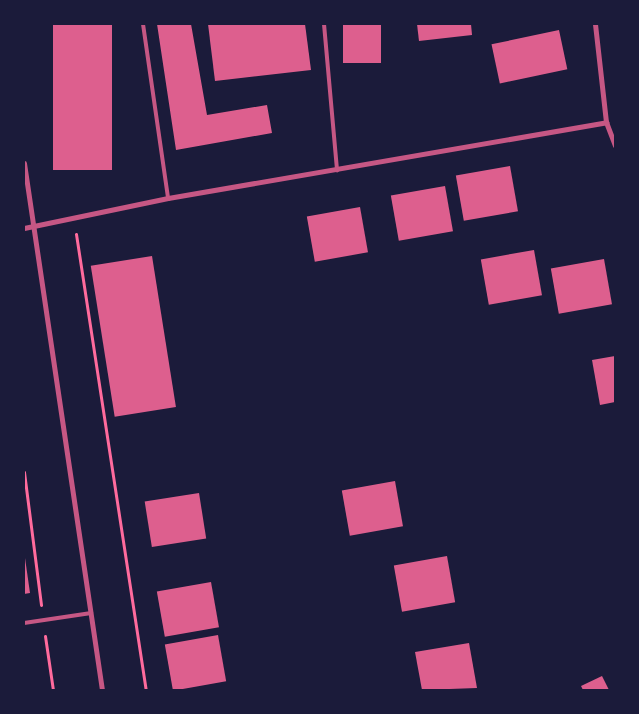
<!DOCTYPE html>
<html>
<head>
<meta charset="utf-8">
<style>
	body { margin:0 }
	#map { position:relative; width:639px; height:714px; overflow:hidden; background:#1b1b3a; font-family:"Sofia Sans Condensed",sans-serif }
	div>[style] { position:absolute }
	[style*='--x'] { left:calc(var(--x)*1px); top:calc(var(--y)*1px); width:calc(var(--w)*1px); rotate:calc(var(--a)*1deg) }
	.building>* { inset:0; background:#dd5f8e; transform-origin:0 0 }
	.path>* { height:3px; margin:-1.5px; padding:0 1.5px; transform-origin:1.5px; border-radius:1.5px; background:#ff6b9d }
	.service>* { height:4px; margin:-2px; padding:0 2px; transform-origin:2px; border-radius:2px; background:#c65784 }
	.minor>* { height:5px; margin:-2.5px; padding:0 2.5px; transform-origin:2.5px; border-radius:2.5px; background:#c65784 }
	span { translate:-50% -50%; white-space:nowrap; text-align:center; line-height:1.15; -webkit-text-stroke:5px #1b1b3a; paint-order:stroke }
	.frame { position:absolute; inset:0; border:25px solid #1b1b3a; pointer-events:none }
</style>
</head>
<body>
<div id="map">
	<div class="building">
		<i style="left:53px;top:24px;width:59px;height:146px"></i>
		<i style="clip-path:polygon(157px 24px,191px 24px,207px 115px,267px 105px,272px 133px,176px 150px)"></i>
		<i style="clip-path:polygon(208px 24px,305px 24px,311px 70px,215px 81px)"></i>
		<i style="left:343px;top:24px;width:38px;height:39px"></i>
		<i style="clip-path:polygon(417px 24px,471px 24px,472px 35px,419px 41px)"></i>
		<i style="left:559px;top:30px;width:40px;height:69px;rotate:78deg"></i>
		<i style="left:510px;top:166px;width:46px;height:55px;rotate:80deg"></i>
		<i style="left:445px;top:186px;width:46px;height:55px;rotate:80deg"></i>
		<i style="left:360px;top:207px;width:46px;height:54px;rotate:80deg"></i>
		<i style="left:534px;top:250px;width:46px;height:54px;rotate:80deg"></i>
		<i style="left:152px;top:256px;width:153px;height:62px;rotate:81deg"></i>
		<i style="left:604px;top:259px;width:46px;height:54px;rotate:80deg"></i>
		<i style="clip-path:polygon(615px 356px,615px 402px,600px 405px,592px 360px)"></i>
		<i style="left:395px;top:481px;width:46px;height:54px;rotate:80deg"></i>
		<i style="left:199px;top:493px;width:46px;height:55px;rotate:81deg"></i>
		<i style="clip-path:polygon(24px 551px,30px 593px,24px 594px)"></i>
		<i style="left:447px;top:556px;width:47px;height:54px;rotate:80deg"></i>
		<i style="left:211px;top:582px;width:46px;height:55px;rotate:80deg"></i>
		<i style="left:218px;top:635px;width:47px;height:54px;rotate:80deg"></i>
		<i style="clip-path:polygon(469px 643px,477px 688px,422px 690px,415px 652px)"></i>
		<i style="clip-path:polygon(602px 676px,609px 690px,583px 690px,581px 686px)"></i>
	</div>
	<div class="path">
		<i style="--x:76;--y:234;--w:461;--a:81.3"></i>
		<i style="--x:24;--y:472;--w:134;--a:82.7"></i>
		<i style="--x:45;--y:636;--w:55;--a:81.6"></i>
	</div>
	<div class="service">
		<i style="--x:143;--y:24;--w:176;--a:81.8"></i>
		<i style="--x:324;--y:24;--w:147;--a:84.9"></i>
		<i style="--x:24;--y:623;--w:68;--a:-8.5"></i>
	</div>
	<div class="minor">
		<i style="--x:595;--y:24;--w:99;--a:83.6"></i>
		<i style="--x:606;--y:122;--w:25;--a:69"></i>
		<i style="--x:24;--y:163;--w:533;--a:81.58"></i>
		<i style="--x:24;--y:228;--w:147;--a:-11.8"></i>
		<i style="--x:168;--y:198;--w:445;--a:-9.8"></i>
	</div>
	<div class="frame"></div>
</div>
</body>
</html>
